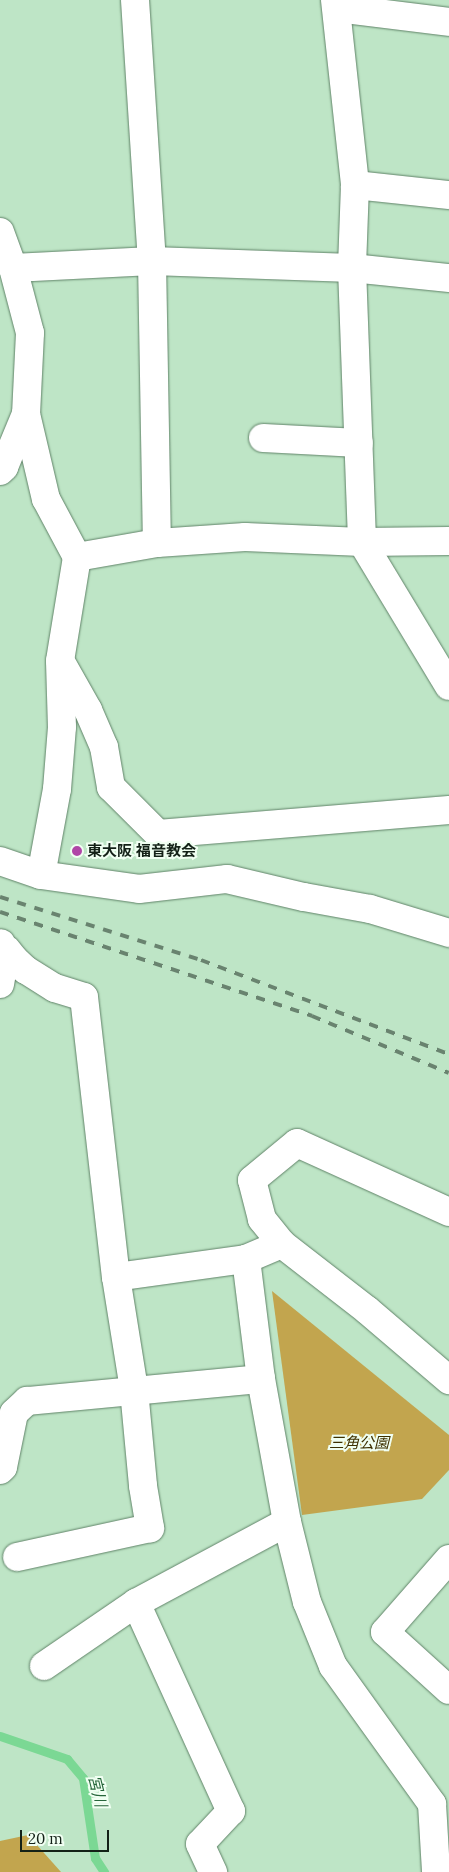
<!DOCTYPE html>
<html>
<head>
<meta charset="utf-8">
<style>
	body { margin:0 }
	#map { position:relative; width:449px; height:1872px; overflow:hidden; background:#bee5c6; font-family:Lora,"Noto Sans JP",serif }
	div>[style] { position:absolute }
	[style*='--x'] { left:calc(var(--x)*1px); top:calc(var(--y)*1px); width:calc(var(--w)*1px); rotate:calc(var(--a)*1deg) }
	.green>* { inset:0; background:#c2a54e }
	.stream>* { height:9px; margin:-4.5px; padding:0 4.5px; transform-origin:4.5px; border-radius:4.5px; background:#7bd894 }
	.roads { filter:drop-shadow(0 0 1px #608368) drop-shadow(0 0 1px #608368) }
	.street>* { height:28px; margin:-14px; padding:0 14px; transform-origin:14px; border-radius:14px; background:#fff }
	.rail>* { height:4px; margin-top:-2px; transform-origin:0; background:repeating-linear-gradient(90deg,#69836f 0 9px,transparent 0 18px) }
	.dots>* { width:14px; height:14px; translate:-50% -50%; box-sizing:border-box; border:2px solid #f0fff2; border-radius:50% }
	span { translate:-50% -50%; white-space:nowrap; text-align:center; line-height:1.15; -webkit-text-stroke:4px #f0fff2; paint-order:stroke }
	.poi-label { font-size:15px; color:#132117; font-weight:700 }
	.left { translate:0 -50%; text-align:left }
	.park-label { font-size:15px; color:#3d3000; font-style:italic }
	.water-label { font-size:16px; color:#26663b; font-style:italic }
	.scale { position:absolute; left:20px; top:1830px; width:89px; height:22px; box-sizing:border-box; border:2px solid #132117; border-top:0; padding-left:6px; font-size:15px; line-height:18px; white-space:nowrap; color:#132117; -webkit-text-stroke:4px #f0fff2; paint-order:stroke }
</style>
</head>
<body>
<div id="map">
	<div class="green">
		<i style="clip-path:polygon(272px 1291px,449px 1435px,449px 1470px,422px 1499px,302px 1515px)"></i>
		<i style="clip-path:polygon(28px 1835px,61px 1872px,0 1872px,0 1841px)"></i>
	</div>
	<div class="stream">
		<i style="--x:0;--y:1736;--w:71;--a:18.9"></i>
		<i style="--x:67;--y:1759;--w:25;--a:50"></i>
		<i style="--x:83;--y:1778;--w:81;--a:81.5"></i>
		<i style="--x:95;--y:1858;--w:17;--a:57"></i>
	</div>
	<div class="roads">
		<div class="street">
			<i style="--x:135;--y:0;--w:262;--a:86.3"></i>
			<i style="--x:152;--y:261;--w:282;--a:89"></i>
			<i style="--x:335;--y:0;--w:186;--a:83.8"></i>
			<i style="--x:355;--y:185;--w:83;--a:92.1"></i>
			<i style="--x:352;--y:268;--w:274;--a:87.9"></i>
			<i style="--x:362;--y:542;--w:168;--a:58.9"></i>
			<i style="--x:337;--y:8;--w:113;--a:7.1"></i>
			<i style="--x:355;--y:185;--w:95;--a:6.1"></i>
			<i style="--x:0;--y:232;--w:38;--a:70"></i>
			<i style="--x:13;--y:268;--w:67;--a:75.3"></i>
			<i style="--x:30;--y:333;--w:81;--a:92.8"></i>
			<i style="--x:26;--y:414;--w:87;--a:76.8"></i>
			<i style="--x:46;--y:499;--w:66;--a:61.9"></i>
			<i style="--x:77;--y:557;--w:105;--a:99.3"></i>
			<i style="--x:60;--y:661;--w:66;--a:88.3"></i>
			<i style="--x:62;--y:727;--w:62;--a:94.6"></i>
			<i style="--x:57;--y:789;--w:87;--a:100.5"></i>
			<i style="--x:13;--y:268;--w:139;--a:-2.9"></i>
			<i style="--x:152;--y:261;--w:200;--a:2"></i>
			<i style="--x:352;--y:268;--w:98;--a:5.9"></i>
			<i style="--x:263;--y:438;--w:96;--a:3"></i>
			<i style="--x:0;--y:471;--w:6;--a:-45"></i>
			<i style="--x:4;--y:467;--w:57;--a:-67.5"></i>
			<i style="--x:77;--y:557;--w:81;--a:-9.9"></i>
			<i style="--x:157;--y:543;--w:88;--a:-3.9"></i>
			<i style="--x:245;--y:537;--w:117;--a:2.4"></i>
			<i style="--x:362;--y:542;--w:87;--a:-0.7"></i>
			<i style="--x:62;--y:664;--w:53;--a:60.5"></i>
			<i style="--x:88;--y:710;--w:40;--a:66.6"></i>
			<i style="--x:104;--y:747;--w:41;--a:80.1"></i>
			<i style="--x:111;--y:787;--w:66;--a:45"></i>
			<i style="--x:158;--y:834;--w:292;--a:-4.7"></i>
			<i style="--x:0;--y:861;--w:43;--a:18.9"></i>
			<i style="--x:41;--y:875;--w:99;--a:8.1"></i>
			<i style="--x:139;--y:889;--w:89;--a:-6.5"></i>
			<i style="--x:227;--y:879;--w:79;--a:13.2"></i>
			<i style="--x:304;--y:897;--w:67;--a:10.3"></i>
			<i style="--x:370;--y:909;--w:83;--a:16.9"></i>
			<i style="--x:7;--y:950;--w:11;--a:52"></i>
			<i style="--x:14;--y:959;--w:16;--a:43"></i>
			<i style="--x:26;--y:970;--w:34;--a:32"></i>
			<i style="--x:55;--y:988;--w:30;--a:17"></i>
			<i style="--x:84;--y:997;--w:282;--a:83.5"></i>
			<i style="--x:116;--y:1277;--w:114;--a:80.9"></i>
			<i style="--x:134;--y:1390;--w:96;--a:84.6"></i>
			<i style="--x:143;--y:1486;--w:43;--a:80.5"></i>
			<i style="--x:150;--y:1528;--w:136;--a:167.7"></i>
			<i style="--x:0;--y:984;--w:22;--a:-80"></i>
			<i style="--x:4;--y:962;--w:19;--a:-99"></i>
			<i style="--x:282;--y:1244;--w:108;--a:37.8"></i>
			<i style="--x:367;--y:1310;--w:108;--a:40.5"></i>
			<i style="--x:246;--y:1259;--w:121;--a:82.9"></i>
			<i style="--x:261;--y:1379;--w:145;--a:79.7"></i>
			<i style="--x:287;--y:1522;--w:82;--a:76"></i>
			<i style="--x:307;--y:1602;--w:69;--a:67.9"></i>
			<i style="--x:333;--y:1666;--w:170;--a:54.3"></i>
			<i style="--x:432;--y:1804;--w:68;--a:86.6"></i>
			<i style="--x:116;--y:1277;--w:131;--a:-7.9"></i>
			<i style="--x:246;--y:1259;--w:39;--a:-23"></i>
			<i style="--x:282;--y:1244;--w:32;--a:-129"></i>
			<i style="--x:262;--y:1219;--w:40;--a:-104.4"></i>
			<i style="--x:252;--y:1180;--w:58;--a:-39.4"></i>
			<i style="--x:297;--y:1143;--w:167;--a:24.4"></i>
			<i style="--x:0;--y:1470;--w:4;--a:-45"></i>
			<i style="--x:3;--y:1467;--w:55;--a:-78.5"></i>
			<i style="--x:14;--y:1413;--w:18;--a:-43"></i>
			<i style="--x:27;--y:1401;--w:235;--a:-5.4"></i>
			<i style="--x:449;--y:1559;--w:97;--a:131.2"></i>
			<i style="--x:385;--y:1632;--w:86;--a:42.2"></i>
			<i style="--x:136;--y:1603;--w:229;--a:65.5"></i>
			<i style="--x:231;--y:1811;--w:45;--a:133.2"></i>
			<i style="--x:200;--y:1844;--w:31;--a:65"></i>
			<i style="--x:44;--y:1666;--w:112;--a:-34.4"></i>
			<i style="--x:136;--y:1603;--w:171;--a:-28.2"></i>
		</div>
	</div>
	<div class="rail">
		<i style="--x:0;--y:897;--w:211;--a:17.4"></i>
		<i style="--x:201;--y:960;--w:265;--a:20.8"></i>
		<i style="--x:0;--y:912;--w:329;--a:18.4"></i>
		<i style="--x:312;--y:1016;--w:148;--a:22.6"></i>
	</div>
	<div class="dots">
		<i style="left:77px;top:851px;background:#b046a7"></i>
	</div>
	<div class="poi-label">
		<span class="left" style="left:87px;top:851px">東大阪 福音教会</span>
	</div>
	<div class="park-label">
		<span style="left:359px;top:1443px">三角公園</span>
	</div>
	<div class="water-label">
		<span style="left:98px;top:1791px;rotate:76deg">宮川</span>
	</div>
	<div class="scale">20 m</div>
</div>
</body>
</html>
